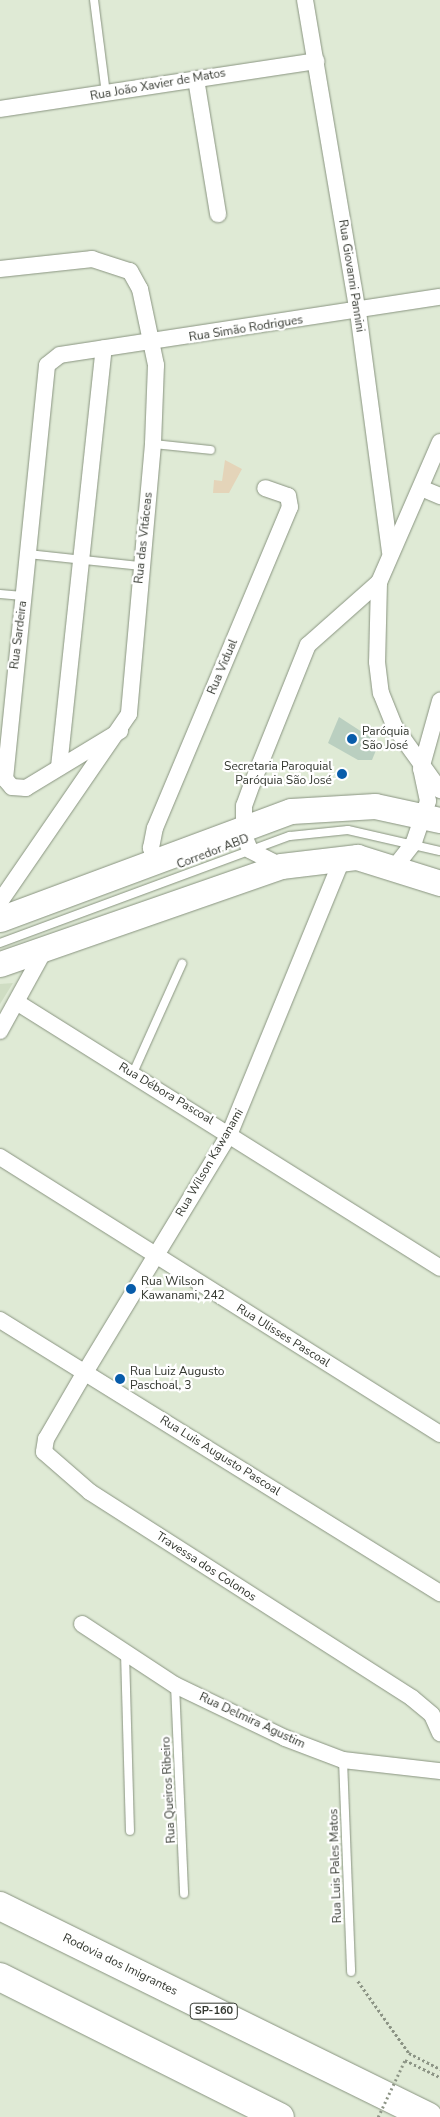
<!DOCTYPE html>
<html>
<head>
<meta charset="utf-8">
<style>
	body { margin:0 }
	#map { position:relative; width:440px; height:2117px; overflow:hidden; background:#dfead5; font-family:"Nunito Sans",sans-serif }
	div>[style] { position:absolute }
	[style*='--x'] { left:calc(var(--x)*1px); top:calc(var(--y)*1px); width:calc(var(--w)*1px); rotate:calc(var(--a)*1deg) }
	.built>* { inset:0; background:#cfddc3 }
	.green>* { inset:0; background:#e4d4b9 }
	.building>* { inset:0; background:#bacfc0 }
	.path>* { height:2.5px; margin-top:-1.25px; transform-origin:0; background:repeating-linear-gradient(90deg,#8c9485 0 2.5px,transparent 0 5px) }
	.roads { filter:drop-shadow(0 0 1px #899480) drop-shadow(0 0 1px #899480) }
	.service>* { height:8px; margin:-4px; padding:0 4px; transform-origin:4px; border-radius:4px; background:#fff }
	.minor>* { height:16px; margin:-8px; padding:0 8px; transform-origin:8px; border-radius:8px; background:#fff }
	.primary>* { height:25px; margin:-12.5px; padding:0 12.5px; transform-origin:12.5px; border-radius:12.5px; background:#fff }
	.motorway>* { height:28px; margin:-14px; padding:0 14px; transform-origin:14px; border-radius:14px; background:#fff }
	.path-bridge>* { height:2.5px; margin-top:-1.25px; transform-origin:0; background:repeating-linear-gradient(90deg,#8c9485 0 2.5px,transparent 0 5px) }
	.dots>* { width:14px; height:14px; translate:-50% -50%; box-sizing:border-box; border:2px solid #fff; border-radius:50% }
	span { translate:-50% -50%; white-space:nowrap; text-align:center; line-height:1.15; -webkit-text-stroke:4.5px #fff; paint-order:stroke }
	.shield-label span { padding:1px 4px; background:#fff; border:1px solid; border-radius:4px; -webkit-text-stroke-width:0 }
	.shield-label { font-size:11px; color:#33372f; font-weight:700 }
	.street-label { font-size:12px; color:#33372f }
	.poi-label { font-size:12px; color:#33372f }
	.left { translate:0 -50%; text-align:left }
	.right { translate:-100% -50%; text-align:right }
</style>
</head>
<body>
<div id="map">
	<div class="built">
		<i style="clip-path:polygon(13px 983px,0 1004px,0 984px)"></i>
	</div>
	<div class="green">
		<i style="clip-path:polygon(225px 460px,242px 469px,229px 493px,213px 493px,214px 480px,222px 481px)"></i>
	</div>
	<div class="building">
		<i style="clip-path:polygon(339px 717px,379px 743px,372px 760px,358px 760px,328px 743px)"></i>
	</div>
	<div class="path">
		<i style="--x:358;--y:1981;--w:88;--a:54.7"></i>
		<i style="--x:409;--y:2053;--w:35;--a:27"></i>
		<i style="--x:405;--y:2060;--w:39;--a:26"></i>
	</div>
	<div class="roads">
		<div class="service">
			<i style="--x:94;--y:0;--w:95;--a:82.7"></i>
			<i style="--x:153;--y:444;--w:58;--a:5.9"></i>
			<i style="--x:28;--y:554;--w:114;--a:6.1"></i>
			<i style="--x:0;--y:594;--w:23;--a:5"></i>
			<i style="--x:0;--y:943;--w:309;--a:-20.3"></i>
			<i style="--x:290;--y:836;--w:58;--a:-5.9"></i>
			<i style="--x:348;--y:830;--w:94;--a:12.9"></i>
			<i style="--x:133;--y:1073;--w:120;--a:-65.8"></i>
			<i style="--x:125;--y:1653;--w:178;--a:88.4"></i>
			<i style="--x:175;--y:1685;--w:209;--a:87.5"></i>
			<i style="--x:343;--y:1760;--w:212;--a:87.8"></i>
		</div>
		<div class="minor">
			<i style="--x:305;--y:0;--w:316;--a:80.4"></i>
			<i style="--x:358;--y:312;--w:242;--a:82.4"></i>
			<i style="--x:196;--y:79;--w:137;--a:80.7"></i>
			<i style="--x:0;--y:109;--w:320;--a:-8.6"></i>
			<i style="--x:0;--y:269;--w:93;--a:-6.2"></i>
			<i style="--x:92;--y:259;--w:40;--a:18"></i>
			<i style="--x:130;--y:271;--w:21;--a:61"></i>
			<i style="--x:140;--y:289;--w:78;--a:78.1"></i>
			<i style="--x:156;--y:365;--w:79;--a:92.2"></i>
			<i style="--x:153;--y:444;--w:271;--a:95.1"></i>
			<i style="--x:129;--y:714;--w:228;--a:124.5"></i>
			<i style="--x:440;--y:442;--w:153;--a:113.5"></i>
			<i style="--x:379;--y:582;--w:80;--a:91.4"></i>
			<i style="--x:377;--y:662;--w:31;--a:83"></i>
			<i style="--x:381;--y:693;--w:35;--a:68"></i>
			<i style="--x:394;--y:726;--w:79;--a:54.3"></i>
			<i style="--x:421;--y:488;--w:21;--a:23"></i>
			<i style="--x:120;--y:731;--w:110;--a:148.8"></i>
			<i style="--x:26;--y:788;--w:14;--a:-176"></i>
			<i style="--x:12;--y:787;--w:11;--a:-131"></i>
			<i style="--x:5;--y:779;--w:416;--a:-84.2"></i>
			<i style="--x:47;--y:365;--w:16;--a:-38"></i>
			<i style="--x:60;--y:355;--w:384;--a:-8.7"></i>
			<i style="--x:59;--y:767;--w:421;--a:-83.9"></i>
			<i style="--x:343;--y:857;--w:298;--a:112.3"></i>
			<i style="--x:230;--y:1133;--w:280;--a:121.2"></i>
			<i style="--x:85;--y:1372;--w:78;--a:120.2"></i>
			<i style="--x:46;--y:1439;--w:13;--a:99"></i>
			<i style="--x:44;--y:1452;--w:61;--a:41"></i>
			<i style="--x:90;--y:1492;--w:382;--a:32.6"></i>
			<i style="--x:412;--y:1698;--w:26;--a:40"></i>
			<i style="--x:432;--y:1715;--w:20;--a:66"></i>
			<i style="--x:155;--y:862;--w:15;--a:-106"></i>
			<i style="--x:151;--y:848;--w:20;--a:-79"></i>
			<i style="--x:155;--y:828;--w:348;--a:-67.2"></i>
			<i style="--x:290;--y:507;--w:11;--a:-100"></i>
			<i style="--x:288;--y:496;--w:24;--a:-161"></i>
			<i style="--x:281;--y:866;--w:35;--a:-153"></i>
			<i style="--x:250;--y:850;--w:16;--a:-112"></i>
			<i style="--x:244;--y:835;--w:29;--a:-90"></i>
			<i style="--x:244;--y:806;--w:23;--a:-70"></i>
			<i style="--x:252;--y:784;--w:150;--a:-68.1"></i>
			<i style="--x:308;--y:645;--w:95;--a:-41.6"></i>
			<i style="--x:394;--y:868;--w:33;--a:-52"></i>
			<i style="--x:414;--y:842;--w:43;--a:-71.1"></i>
			<i style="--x:428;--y:801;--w:33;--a:-102"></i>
			<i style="--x:421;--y:769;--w:71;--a:-74.4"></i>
			<i style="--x:18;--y:1003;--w:498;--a:32.1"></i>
			<i style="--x:0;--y:1031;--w:91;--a:-61.2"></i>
			<i style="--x:0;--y:1157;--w:520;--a:32.19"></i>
			<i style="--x:0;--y:1320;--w:518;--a:31.82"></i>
			<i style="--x:82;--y:1624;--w:111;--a:33.3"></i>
			<i style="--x:175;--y:1685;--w:122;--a:25.7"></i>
			<i style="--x:285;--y:1738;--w:62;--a:20.8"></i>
			<i style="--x:343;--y:1760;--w:98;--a:6.5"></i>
		</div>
		<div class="primary">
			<i style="--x:0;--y:919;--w:310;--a:-20.4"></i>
			<i style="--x:291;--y:811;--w:84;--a:-3.4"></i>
			<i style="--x:375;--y:806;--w:66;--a:12.2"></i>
			<i style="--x:0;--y:964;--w:298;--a:-19.2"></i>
			<i style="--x:281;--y:866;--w:77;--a:-6.8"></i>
			<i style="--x:357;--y:857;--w:87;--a:17.4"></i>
		</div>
		<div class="motorway">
			<i style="--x:0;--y:1906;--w:477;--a:26.2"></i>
			<i style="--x:0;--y:1977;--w:313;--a:26.6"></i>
		</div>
	</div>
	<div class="path-bridge">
		<i style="--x:378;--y:2117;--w:63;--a:-64.7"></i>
	</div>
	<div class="dots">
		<i style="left:352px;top:739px;background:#085caa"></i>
		<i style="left:342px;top:774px;background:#085caa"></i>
		<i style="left:131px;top:1289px;background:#085caa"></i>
		<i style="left:120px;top:1379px;background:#085caa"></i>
	</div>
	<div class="shield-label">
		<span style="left:214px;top:2011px">SP-160</span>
	</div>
	<div class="street-label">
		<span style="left:158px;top:85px;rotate:-10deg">Rua João Xavier de Matos</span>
		<span style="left:351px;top:276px;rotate:81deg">Rua Giovanni Pannini</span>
		<span style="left:246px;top:329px;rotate:-9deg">Rua Simão Rodrigues</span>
		<span style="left:144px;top:538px;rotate:-84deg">Rua das Vitáceas</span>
		<span style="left:19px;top:635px;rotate:-83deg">Rua Sardeira</span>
		<span style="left:223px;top:667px;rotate:-67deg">Rua Vidual</span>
		<span style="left:213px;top:852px;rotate:-21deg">Corredor ABD</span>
		<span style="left:166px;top:1094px;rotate:31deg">Rua Débora Pascoal</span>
		<span style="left:210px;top:1163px;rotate:-60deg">Rua Wilson Kawanami</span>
		<span style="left:283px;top:1336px;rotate:32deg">Rua Ulisses Pascoal</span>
		<span style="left:220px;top:1456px;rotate:32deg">Rua Luis Augusto Pascoal</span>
		<span style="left:206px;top:1567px;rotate:33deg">Travessa dos Colonos</span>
		<span style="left:252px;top:1721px;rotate:25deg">Rua Delmira Agustim</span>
		<span style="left:169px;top:1790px;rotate:-93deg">Rua Queiros Ribeiro</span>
		<span style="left:336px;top:1866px;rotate:-92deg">Rua Luis Pales Matos</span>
		<span style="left:120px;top:1965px;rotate:26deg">Rodovia dos Imigrantes</span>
	</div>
	<div class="poi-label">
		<span class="left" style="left:362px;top:739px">Paróquia<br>São José</span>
		<span class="right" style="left:332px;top:774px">Secretaria Paroquial<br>Paróquia São José</span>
		<span class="left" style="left:141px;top:1289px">Rua Wilson<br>Kawanami, 242</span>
		<span class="left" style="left:130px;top:1379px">Rua Luiz Augusto<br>Paschoal, 3</span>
	</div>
</div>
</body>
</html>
